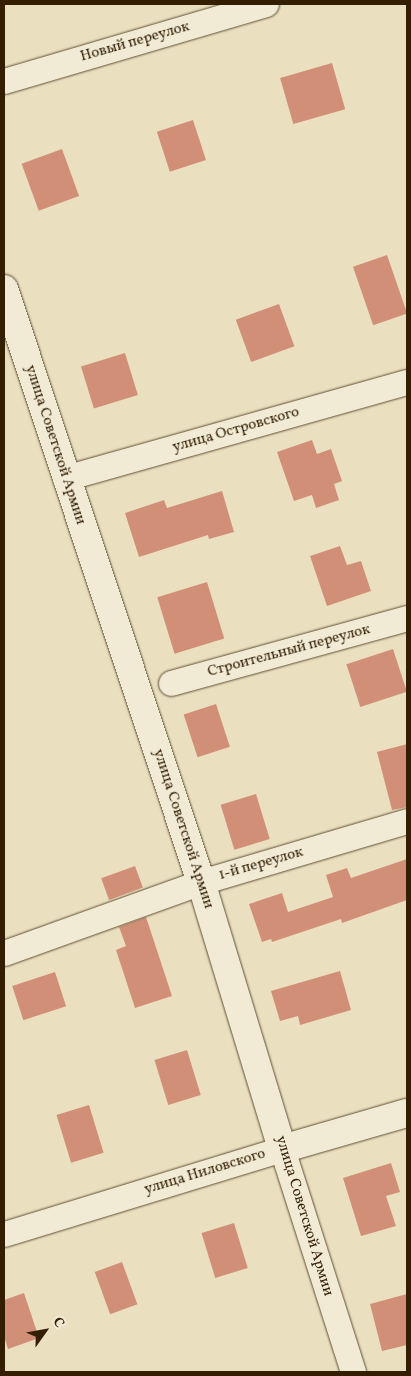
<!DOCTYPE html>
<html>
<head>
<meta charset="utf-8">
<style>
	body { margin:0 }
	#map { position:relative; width:411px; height:1376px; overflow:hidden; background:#eae0c0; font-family:Vollkorn,serif }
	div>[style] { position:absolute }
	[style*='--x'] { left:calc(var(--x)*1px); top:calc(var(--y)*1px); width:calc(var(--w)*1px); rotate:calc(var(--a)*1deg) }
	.building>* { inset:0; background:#d28f78; transform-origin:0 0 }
	.roads { filter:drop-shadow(0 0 1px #624e32) drop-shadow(0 0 1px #624e32) }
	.street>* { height:25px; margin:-12.5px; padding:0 12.5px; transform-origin:12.5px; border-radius:12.5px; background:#f1ebd6 }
	.secondary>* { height:28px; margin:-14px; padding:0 14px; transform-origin:14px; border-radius:14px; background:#f1ebd6 }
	span { translate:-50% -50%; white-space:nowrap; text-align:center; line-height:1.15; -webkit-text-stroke:4.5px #f1ebd6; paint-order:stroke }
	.street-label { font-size:15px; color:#341e02 }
	.frame { position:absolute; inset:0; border:5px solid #341e02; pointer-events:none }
	.north { position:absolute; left:20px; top:1306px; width:50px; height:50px; -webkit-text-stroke:4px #f1ebd6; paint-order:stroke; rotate:58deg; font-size:14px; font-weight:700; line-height:20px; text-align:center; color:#341e02 }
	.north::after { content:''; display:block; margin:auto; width:18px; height:22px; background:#341e02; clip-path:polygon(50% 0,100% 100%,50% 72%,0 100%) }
</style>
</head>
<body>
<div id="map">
	<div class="building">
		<i style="left:332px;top:63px;width:48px;height:54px;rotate:74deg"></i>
		<i style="left:193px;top:120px;width:42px;height:38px;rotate:72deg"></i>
		<i style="left:62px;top:149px;width:50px;height:43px;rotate:70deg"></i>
		<i style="left:387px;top:255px;width:62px;height:36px;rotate:71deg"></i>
		<i style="left:279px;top:304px;width:45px;height:46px;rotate:70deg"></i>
		<i style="left:125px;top:353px;width:44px;height:46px;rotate:73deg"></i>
		<i style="clip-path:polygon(312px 440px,317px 454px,331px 449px,342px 481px,334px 484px,339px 500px,316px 508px,312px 495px,294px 501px,277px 452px)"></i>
		<i style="clip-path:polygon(222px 491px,234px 532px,209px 539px,208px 535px,139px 557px,125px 513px,164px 500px,167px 508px)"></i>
		<i style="clip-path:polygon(340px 546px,347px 565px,361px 561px,371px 591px,327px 606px,310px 556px)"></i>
		<i style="left:207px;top:582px;width:59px;height:52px;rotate:73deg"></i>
		<i style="left:393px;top:649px;width:45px;height:49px;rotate:72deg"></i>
		<i style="left:216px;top:704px;width:45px;height:34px;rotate:72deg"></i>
		<i style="clip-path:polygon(407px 744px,407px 807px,392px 810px,377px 752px)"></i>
		<i style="left:256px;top:794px;width:47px;height:37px;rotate:73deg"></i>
		<i style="clip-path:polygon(407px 859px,407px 900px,342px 923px,341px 919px,272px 942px,271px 939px,262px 942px,249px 904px,282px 893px,288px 912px,333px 897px,326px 875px,347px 868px,351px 878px)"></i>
		<i style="left:135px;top:866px;width:23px;height:36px;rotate:70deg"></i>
		<i style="clip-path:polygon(146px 917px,172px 996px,135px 1008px,116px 950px,126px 946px,119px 927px)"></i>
		<i style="clip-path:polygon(340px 971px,351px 1010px,300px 1025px,298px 1016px,280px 1021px,271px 991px)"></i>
		<i style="left:55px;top:972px;width:36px;height:45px;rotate:72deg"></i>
		<i style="left:187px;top:1050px;width:47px;height:34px;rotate:73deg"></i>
		<i style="left:89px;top:1105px;width:50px;height:34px;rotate:73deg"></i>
		<i style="clip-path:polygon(391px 1163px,400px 1192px,386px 1196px,396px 1226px,361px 1236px,343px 1178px)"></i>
		<i style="left:234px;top:1223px;width:47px;height:34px;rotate:73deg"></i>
		<i style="left:122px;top:1262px;width:45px;height:29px;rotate:70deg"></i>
		<i style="clip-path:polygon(24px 1293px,39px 1338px,8px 1349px,4px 1336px,4px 1300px)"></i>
		<i style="clip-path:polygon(407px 1294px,407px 1345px,382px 1351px,370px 1304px)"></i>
	</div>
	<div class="roads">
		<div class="street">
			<i style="--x:4;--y:81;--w:273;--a:-16.4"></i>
			<i style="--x:65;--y:478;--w:355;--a:-15.7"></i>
			<i style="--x:171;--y:683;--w:245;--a:-15.4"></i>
			<i style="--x:4;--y:953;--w:209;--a:-19.8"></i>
			<i style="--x:201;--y:882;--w:215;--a:-16.5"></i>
			<i style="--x:4;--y:1234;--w:291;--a:-17"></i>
			<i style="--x:282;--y:1149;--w:234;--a:72.3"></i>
		</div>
		<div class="secondary">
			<i style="--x:4;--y:289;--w:625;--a:71.62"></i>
			<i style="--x:201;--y:882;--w:279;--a:73.1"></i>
			<i style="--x:282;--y:1149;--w:130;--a:-16.1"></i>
		</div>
	</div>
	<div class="street-label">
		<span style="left:135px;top:42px;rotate:-16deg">Новый переулок</span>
		<span style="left:236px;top:430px;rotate:-16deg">улица Островского</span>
		<span style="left:55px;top:445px;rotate:72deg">улица Советской Армии</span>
		<span style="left:289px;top:651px;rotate:-15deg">Строительный переулок</span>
		<span style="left:183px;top:829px;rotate:72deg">улица Советской Армии</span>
		<span style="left:261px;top:864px;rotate:-16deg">1-й переулок</span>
		<span style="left:205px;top:1172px;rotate:-17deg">улица Ниловского</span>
		<span style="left:304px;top:1216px;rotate:73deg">улица Советской Армии</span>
	</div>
	<div class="frame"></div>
	<div class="north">С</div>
</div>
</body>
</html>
